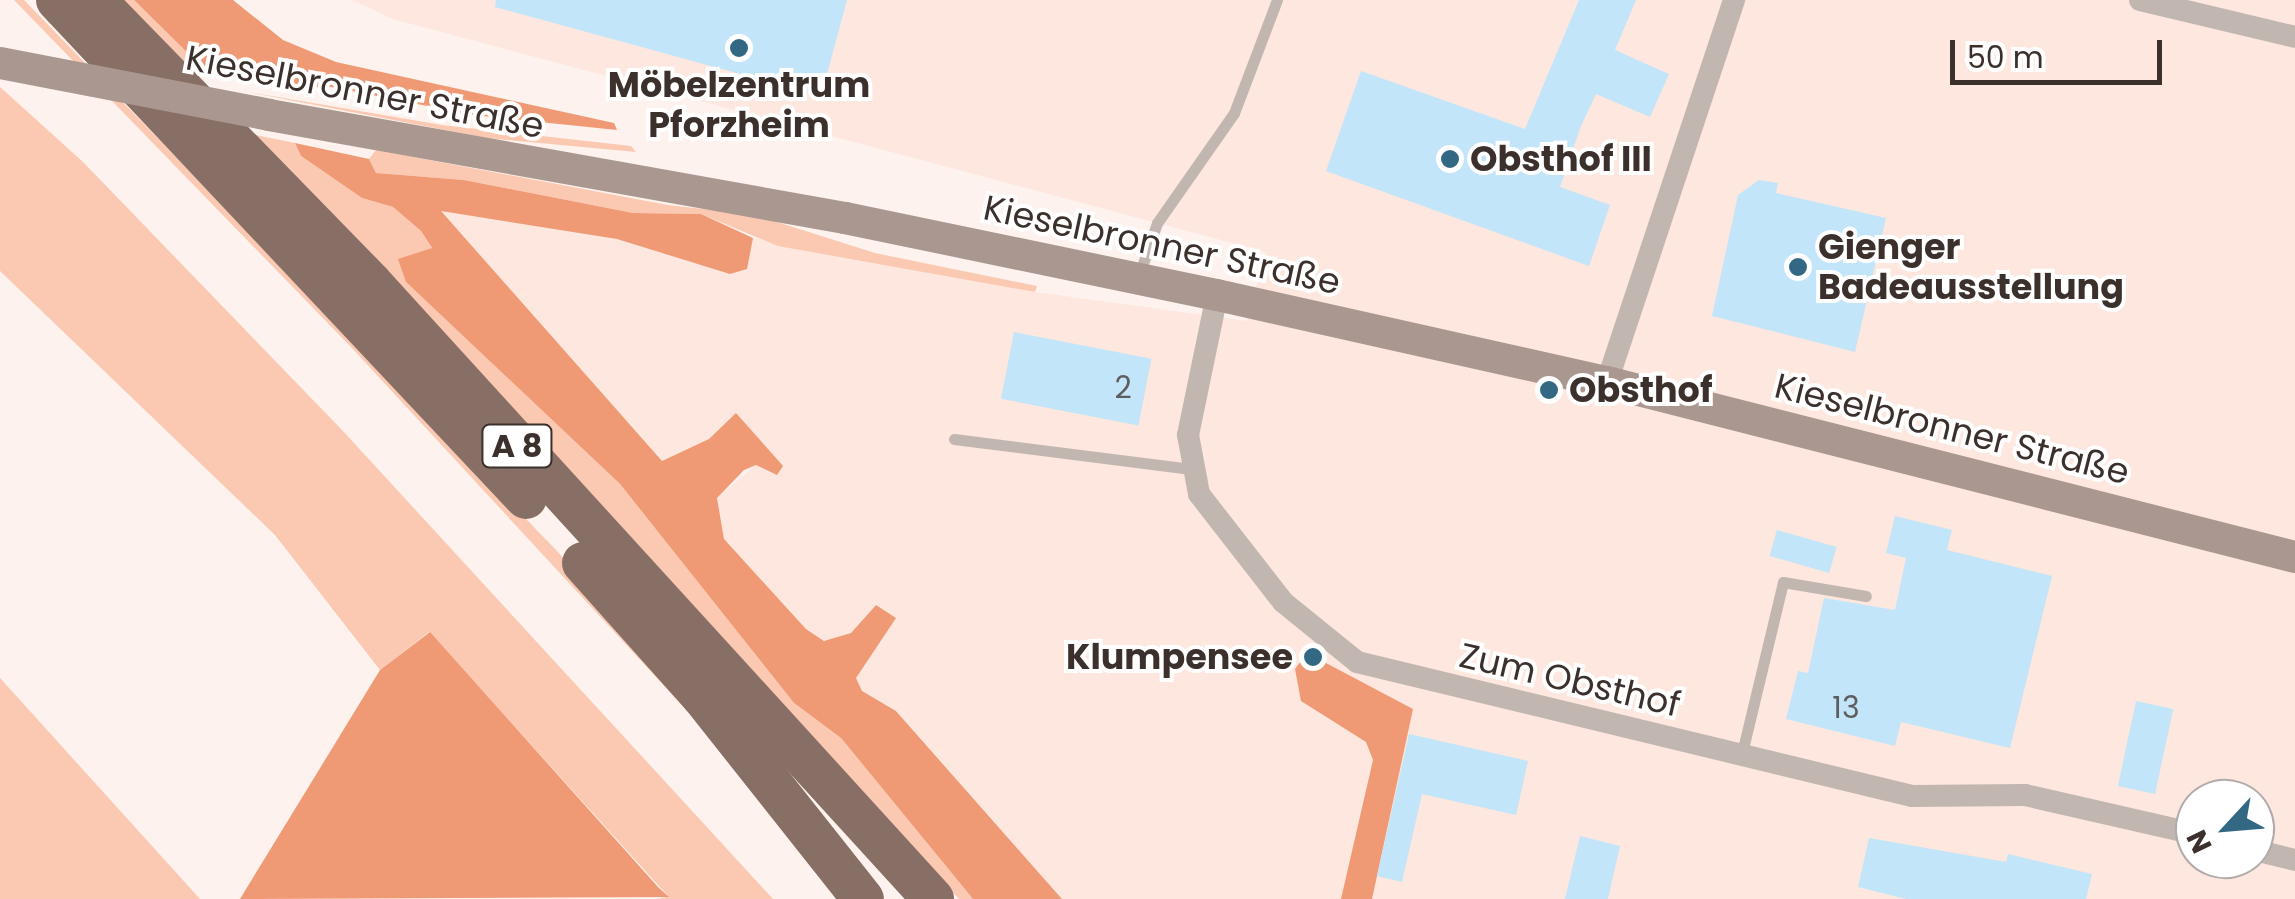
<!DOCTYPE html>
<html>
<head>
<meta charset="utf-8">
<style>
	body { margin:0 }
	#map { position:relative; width:2295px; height:899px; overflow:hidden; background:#fdf2ed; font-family:Poppins,sans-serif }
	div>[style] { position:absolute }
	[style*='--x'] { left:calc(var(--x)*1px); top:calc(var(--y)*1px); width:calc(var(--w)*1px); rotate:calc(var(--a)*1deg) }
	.built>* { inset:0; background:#fde7de }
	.green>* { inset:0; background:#fbc8b2 }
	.forest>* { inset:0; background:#f09a75 }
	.building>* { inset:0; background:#c2e5f9; transform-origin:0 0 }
	.lane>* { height:11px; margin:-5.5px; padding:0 5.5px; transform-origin:5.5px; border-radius:5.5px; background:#c2b6b1 }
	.street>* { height:22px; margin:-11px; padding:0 11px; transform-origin:11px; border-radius:11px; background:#c2b6b1 }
	.secondary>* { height:32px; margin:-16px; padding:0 16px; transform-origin:16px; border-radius:16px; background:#aa9890 }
	.highway>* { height:42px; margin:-21px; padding:0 21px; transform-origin:21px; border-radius:21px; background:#886f65 }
	.secondary-bridge>* { height:32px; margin:-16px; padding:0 16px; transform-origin:16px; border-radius:16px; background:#aa9890 }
	.dots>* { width:28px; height:28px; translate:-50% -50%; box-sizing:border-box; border:5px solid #fff; border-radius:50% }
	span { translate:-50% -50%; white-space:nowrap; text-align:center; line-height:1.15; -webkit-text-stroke:8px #fff; paint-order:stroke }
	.number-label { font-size:30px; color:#5d5d5f }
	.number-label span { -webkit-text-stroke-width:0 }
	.shield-label span { padding:2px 8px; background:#fff; border:2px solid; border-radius:8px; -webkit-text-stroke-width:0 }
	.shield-label { font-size:32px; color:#3b302c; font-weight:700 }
	.poi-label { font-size:35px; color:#3b302c; font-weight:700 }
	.left { translate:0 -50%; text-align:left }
	.right { translate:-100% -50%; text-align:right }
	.street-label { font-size:35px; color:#3b302c }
	.north { position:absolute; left:2175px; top:779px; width:100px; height:100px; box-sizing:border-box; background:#fff; border:2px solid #b1acab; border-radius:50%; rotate:244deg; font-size:28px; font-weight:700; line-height:40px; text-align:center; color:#3b302c }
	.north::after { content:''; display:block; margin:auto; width:35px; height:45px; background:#326883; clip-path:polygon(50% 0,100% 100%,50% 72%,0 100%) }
	.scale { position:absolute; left:1950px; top:40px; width:212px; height:45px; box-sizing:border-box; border:5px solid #3b302c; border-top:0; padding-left:12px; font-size:30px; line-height:35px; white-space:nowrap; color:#3b302c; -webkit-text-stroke:8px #fff; paint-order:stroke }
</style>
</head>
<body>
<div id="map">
	<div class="built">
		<i style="clip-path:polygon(evenodd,352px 0,2295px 0,2295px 899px,1062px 899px,897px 711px,862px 691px,855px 678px,895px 618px,875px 605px,851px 633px,825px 641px,806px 629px,724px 539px,717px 498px,756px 465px,736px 414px,709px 439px,662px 461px,439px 210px,750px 252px,753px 238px,1035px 292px,1247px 321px,1266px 252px,393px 19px,352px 0,2195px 799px,2255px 799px,2255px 859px,2195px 859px,2195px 799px)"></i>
	</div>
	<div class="green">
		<i style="clip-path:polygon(14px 0,24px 0,556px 550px,723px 738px,716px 742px,351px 347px)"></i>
		<i style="clip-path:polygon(120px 0,134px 0,208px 73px,188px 70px)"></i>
		<i style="clip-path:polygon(0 87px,83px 162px,342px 430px,773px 899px,660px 899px,668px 896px,429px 632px,380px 670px,275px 535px,0 271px)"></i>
		<i style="clip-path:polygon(248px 92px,442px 125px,631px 146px,636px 152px,487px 138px)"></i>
		<i style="clip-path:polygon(250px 134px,295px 143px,301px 156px,362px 198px,393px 207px,421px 231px,432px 248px,408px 258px,406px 282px,620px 484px,794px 703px,841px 738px,973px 899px,959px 899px)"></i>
		<i style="clip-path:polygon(376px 150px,668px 205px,755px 215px,875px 253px,1037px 286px,1035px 292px,778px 246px,701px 214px,633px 213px,464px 180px,376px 173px,369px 159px)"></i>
		<i style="clip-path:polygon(0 678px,200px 899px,0 899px)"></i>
	</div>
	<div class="forest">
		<i style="clip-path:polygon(134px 0,233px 0,283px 40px,336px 62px,614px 123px,617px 130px,473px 115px,326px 86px,298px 90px,208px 73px)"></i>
		<i style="clip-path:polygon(295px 143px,369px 159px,376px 173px,464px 180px,633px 213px,701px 214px,753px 238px,747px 269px,730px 274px,617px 239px,441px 211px,662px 461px,709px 439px,736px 413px,783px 466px,777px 475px,756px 465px,744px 470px,717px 498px,724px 539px,806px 629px,824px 641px,851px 633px,876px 605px,896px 618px,856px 678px,862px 691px,896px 711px,1062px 899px,973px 899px,841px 738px,794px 703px,620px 484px,406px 282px,398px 259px,432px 248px,421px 231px,393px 207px,362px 198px,301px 156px)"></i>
		<i style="clip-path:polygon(430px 632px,658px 887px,669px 897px,240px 899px,380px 670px)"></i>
		<i style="clip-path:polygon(1307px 653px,1413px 709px,1372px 899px,1341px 899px,1373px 760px,1366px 742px,1301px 701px,1295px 669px)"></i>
	</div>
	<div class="building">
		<i style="clip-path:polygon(496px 0,847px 0,821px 96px,495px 7px)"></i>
		<i style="clip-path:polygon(1579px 0,1636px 0,1615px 50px,1669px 74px,1650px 117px,1596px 94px,1581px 126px,1560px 187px,1610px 205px,1589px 266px,1326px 171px,1361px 71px,1525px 129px)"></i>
		<i style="clip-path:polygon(1759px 180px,1778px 183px,1776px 193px,1886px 218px,1855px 352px,1712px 316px,1738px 195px)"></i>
		<i style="left:1014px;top:332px;width:140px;height:68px;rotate:11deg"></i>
		<i style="clip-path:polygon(1895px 516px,1952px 530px,1947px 550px,2052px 576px,2010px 748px,1901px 722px,1895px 746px,1786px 719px,1798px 671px,1808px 673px,1824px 598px,1895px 610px,1906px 558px,1886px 553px)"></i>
		<i style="left:1777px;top:530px;width:62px;height:27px;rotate:16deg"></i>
		<i style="left:2136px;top:701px;width:38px;height:87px;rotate:12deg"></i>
		<i style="clip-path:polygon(1409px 734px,1528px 761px,1516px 815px,1422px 794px,1402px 882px,1377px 876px)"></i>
		<i style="clip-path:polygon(1580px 836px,1620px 846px,1608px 899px,1565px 899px)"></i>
		<i style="clip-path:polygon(1869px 838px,2006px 862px,2008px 854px,2092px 874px,2086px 899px,1906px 899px,1858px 887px)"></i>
	</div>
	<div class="lane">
		<i style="--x:1139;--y:275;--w:55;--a:-70.9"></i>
		<i style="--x:1157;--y:223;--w:134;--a:-55"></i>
		<i style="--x:1234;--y:113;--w:121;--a:-69.2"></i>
		<i style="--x:954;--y:439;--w:239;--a:7.2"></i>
		<i style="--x:1741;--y:757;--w:180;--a:-76.5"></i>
		<i style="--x:1783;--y:582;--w:84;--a:9.6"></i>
	</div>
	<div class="street">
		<i style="--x:2140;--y:0;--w:159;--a:13.4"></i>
		<i style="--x:1217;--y:295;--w:143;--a:101.7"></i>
		<i style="--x:1188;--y:435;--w:60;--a:79.4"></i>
		<i style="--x:1199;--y:494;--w:137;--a:52.1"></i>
		<i style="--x:1283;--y:602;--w:95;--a:39"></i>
		<i style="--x:1357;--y:662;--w:571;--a:13.57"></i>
		<i style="--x:1912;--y:796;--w:113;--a:-0.5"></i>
		<i style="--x:2025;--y:795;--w:174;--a:12.9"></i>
		<i style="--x:1607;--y:382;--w:403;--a:-71.6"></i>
		<i style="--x:2255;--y:850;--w:41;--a:14"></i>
	</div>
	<div class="secondary">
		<i style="--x:269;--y:115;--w:585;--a:10.14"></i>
		<i style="--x:845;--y:218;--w:380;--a:11.7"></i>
		<i style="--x:1217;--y:295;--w:400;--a:12.6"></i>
		<i style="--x:1607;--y:382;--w:710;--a:14.27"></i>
	</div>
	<div class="highway">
		<i style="--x:57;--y:0;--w:684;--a:46.72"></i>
		<i style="--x:95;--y:0;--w:395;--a:45.7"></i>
		<i style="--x:371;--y:283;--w:834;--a:47.62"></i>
		<i style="--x:583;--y:563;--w:178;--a:48.2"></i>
		<i style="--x:702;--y:696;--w:259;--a:51.6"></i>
	</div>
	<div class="secondary-bridge">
		<i style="--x:0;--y:63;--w:274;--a:10.9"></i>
	</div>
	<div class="dots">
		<i style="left:739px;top:48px;background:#326883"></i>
		<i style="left:1450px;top:159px;background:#326883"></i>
		<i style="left:1798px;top:267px;background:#326883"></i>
		<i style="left:1549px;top:390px;background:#326883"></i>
		<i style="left:1313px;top:657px;background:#326883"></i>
	</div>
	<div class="number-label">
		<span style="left:1123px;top:388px">2</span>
		<span style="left:1846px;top:708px">13</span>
	</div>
	<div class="shield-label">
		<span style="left:517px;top:446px">A 8</span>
	</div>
	<div class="poi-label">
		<span style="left:739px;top:105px">Möbelzentrum<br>Pforzheim</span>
		<span class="left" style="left:1470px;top:159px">Obsthof III</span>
		<span class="left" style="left:1818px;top:267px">Gienger<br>Badeausstellung</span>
		<span class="left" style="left:1569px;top:390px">Obsthof</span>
		<span class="right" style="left:1293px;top:657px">Klumpensee</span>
	</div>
	<div class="street-label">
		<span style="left:365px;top:92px;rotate:11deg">Kieselbronner Straße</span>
		<span style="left:1162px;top:245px;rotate:12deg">Kieselbronner Straße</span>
		<span style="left:1952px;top:429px;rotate:14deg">Kieselbronner Straße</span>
		<span style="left:1570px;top:680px;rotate:13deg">Zum Obsthof</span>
	</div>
	<div class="north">N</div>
	<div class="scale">50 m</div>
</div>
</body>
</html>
